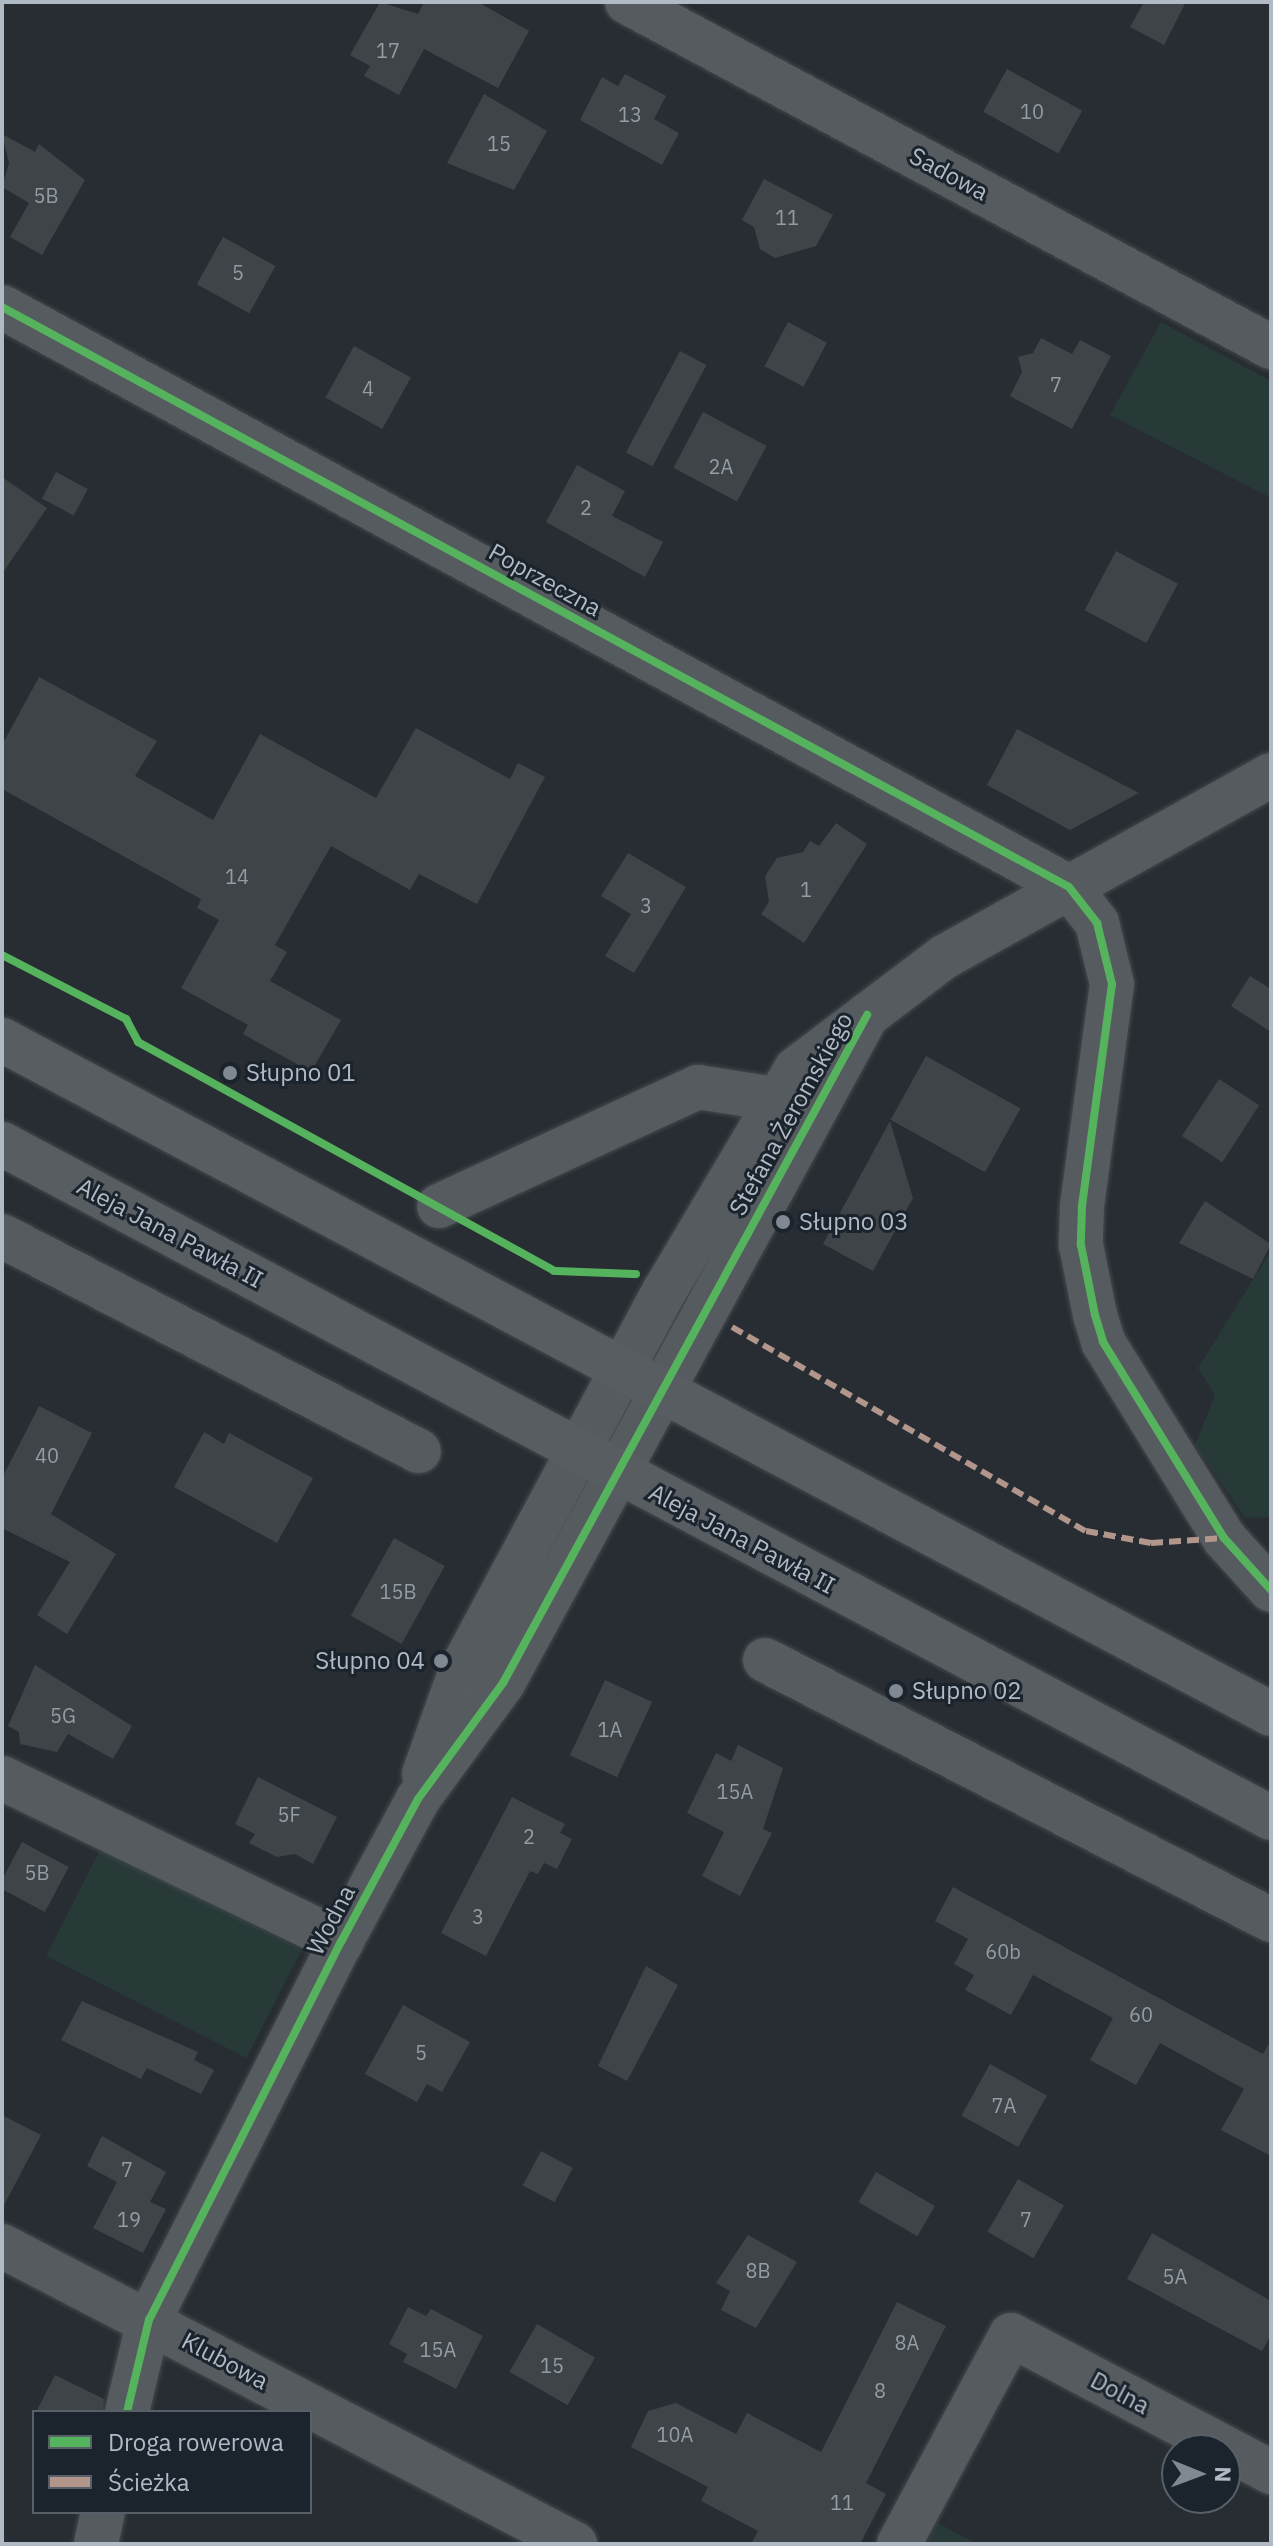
<!DOCTYPE html>
<html>
<head>
<meta charset="utf-8">
<style>
	body { margin:0 }
	#map { position:relative; width:1273px; height:2546px; overflow:hidden; background:#272d32; font-family:"IBM Plex Sans",sans-serif }
	div>[style] { position:absolute }
	[style*='--x'] { left:calc(var(--x)*1px); top:calc(var(--y)*1px); width:calc(var(--w)*1px); rotate:calc(var(--a)*1deg) }
	.green>* { inset:0; background:#273a38; transform-origin:0 0 }
	.building>* { inset:0; background:#3f4448; transform-origin:0 0 }
	.roads { filter:drop-shadow(0 0 2px #44494d) drop-shadow(0 0 2px #44494d) }
	.minor>* { height:44px; margin:-22px; padding:0 22px; transform-origin:22px; border-radius:22px; background:#565b60 }
	.major>* { height:44px; margin:-22px; padding:0 22px; transform-origin:22px; border-radius:22px; background:#585d62 }
	.quiet>* { height:6px; margin-top:-3px; transform-origin:0; background:repeating-linear-gradient(90deg,#b2968c 0 12px,transparent 0 18px) }
	.cycleway>* { height:8px; margin:-4px; padding:0 4px; transform-origin:4px; border-radius:4px; background:#56b35d }
	.dots>* { width:22px; height:22px; translate:-50% -50%; box-sizing:border-box; border:4px solid #1b242c; border-radius:50% }
	span { translate:-50% -50%; white-space:nowrap; text-align:center; line-height:1.15; -webkit-text-stroke:6px #1b242c; paint-order:stroke }
	.number-label { font-size:20px; color:#949ca5 }
	.number-label span { -webkit-text-stroke-width:0 }
	.street-label { font-size:24px; color:#b0bac4 }
	.poi-label { font-size:24px; color:#b0bac4 }
	.left { translate:0 -50%; text-align:left }
	.right { translate:-100% -50%; text-align:right }
	.frame { position:absolute; inset:0; border:4px solid #b0bac4; pointer-events:none }
	.legend { position:absolute; left:32px; top:2410px; width:280px; height:104px; box-sizing:border-box; background:#1b242c; border:2px solid #576069; margin:0; padding:10px 14px; list-style:none; font-size:24px; color:#b0bac4 }
	.legend li { display:flex; align-items:center; gap:16px; height:40px }
	.legend b { width:40px; border:2px solid #576069 }
	.north { position:absolute; left:1161px; top:2434px; width:80px; height:80px; box-sizing:border-box; background:#1b242c; border:2px solid #576069; border-radius:50%; rotate:91deg; font-size:22px; font-weight:700; line-height:32px; text-align:center; color:#b0bac4 }
	.north::after { content:''; display:block; margin:auto; width:28px; height:36px; background:#808991; clip-path:polygon(50% 0,100% 100%,50% 72%,0 100%) }
</style>
</head>
<body>
<div id="map">
	<div class="green">
		<i style="clip-path:polygon(1161px 322px,1271px 381px,1271px 498px,1110px 415px)"></i>
		<i style="clip-path:polygon(1271px 1251px,1271px 1517px,1245px 1518px,1195px 1445px,1215px 1395px,1198px 1368px)"></i>
		<i style="left:101px;top:1848px;width:225px;height:121px;rotate:27deg"></i>
		<i style="clip-path:polygon(938px 2523px,977px 2544px,927px 2544px)"></i>
	</div>
	<div class="building">
		<i style="clip-path:polygon(380px 2px,418px 14px,424px 2px,478px 2px,529px 31px,498px 88px,424px 49px,399px 95px,364px 76px,370px 66px,350px 55px)"></i>
		<i style="clip-path:polygon(1144px 2px,1186px 2px,1164px 45px,1130px 27px)"></i>
		<i style="left:1007px;top:69px;width:86px;height:49px;rotate:29deg"></i>
		<i style="clip-path:polygon(625px 74px,666px 96px,654px 119px,679px 133px,662px 165px,580px 120px,602px 77px,618px 86px)"></i>
		<i style="clip-path:polygon(484px 94px,547px 131px,514px 190px,447px 163px)"></i>
		<i style="clip-path:polygon(2px 134px,35px 152px,39px 144px,85px 180px,42px 255px,10px 237px,29px 203px,2px 187px,9px 163px)"></i>
		<i style="clip-path:polygon(764px 179px,833px 215px,816px 246px,775px 258px,760px 249px,754px 227px,742px 220px)"></i>
		<i style="left:223px;top:237px;width:60px;height:54px;rotate:29deg"></i>
		<i style="left:788px;top:322px;width:44px;height:50px;rotate:28deg"></i>
		<i style="clip-path:polygon(1041px 338px,1072px 354px,1080px 340px,1111px 356px,1072px 429px,1010px 396px,1022px 372px,1018px 357px,1033px 353px)"></i>
		<i style="left:354px;top:346px;width:65px;height:59px;rotate:29deg"></i>
		<i style="left:680px;top:351px;width:30px;height:115px;rotate:28deg"></i>
		<i style="left:703px;top:412px;width:72px;height:63px;rotate:28deg"></i>
		<i style="clip-path:polygon(577px 465px,625px 491px,612px 516px,663px 542px,645px 577px,546px 522px)"></i>
		<i style="left:56px;top:472px;width:36px;height:30px;rotate:28deg"></i>
		<i style="clip-path:polygon(2px 477px,47px 508px,2px 574px)"></i>
		<i style="left:1116px;top:551px;width:70px;height:67px;rotate:28deg"></i>
		<i style="clip-path:polygon(39px 677px,157px 741px,135px 776px,213px 820px,260px 734px,376px 798px,416px 728px,510px 779px,518px 763px,545px 777px,477px 904px,419px 874px,410px 890px,331px 846px,275px 945px,287px 952px,270px 981px,341px 1020px,311px 1072px,243px 1034px,248px 1025px,181px 988px,219px 920px,197px 908px,201px 899px,2px 789px,2px 745px)"></i>
		<i style="clip-path:polygon(1017px 729px,1139px 793px,1070px 830px,987px 785px)"></i>
		<i style="clip-path:polygon(836px 823px,867px 844px,804px 943px,761px 914px,769px 902px,765px 876px,777px 858px,803px 852px,810px 841px,819px 846px)"></i>
		<i style="clip-path:polygon(628px 853px,686px 887px,634px 973px,605px 956px,631px 914px,601px 896px)"></i>
		<i style="clip-path:polygon(1250px 976px,1271px 989px,1271px 1032px,1231px 1006px)"></i>
		<i style="left:926px;top:1056px;width:108px;height:73px;rotate:29deg"></i>
		<i style="left:1219px;top:1079px;width:48px;height:68px;rotate:33deg"></i>
		<i style="clip-path:polygon(890px 1121px,913px 1198px,873px 1271px,823px 1244px)"></i>
		<i style="clip-path:polygon(1205px 1201px,1271px 1244px,1253px 1279px,1179px 1243px)"></i>
		<i style="clip-path:polygon(39px 1406px,92px 1433px,51px 1514px,116px 1554px,67px 1634px,37px 1615px,70px 1562px,2px 1528px,2px 1478px)"></i>
		<i style="clip-path:polygon(204px 1432px,224px 1444px,229px 1433px,313px 1478px,277px 1543px,174px 1487px)"></i>
		<i style="left:394px;top:1538px;width:58px;height:89px;rotate:29deg"></i>
		<i style="clip-path:polygon(35px 1665px,132px 1726px,113px 1759px,68px 1734px,57px 1752px,20px 1744px,19px 1732px,8px 1726px)"></i>
		<i style="left:605px;top:1680px;width:52px;height:83px;rotate:25deg"></i>
		<i style="clip-path:polygon(738px 1745px,783px 1768px,763px 1829px,772px 1833px,740px 1896px,702px 1876px,724px 1832px,687px 1813px,716px 1753px,731px 1761px)"></i>
		<i style="clip-path:polygon(258px 1777px,337px 1817px,313px 1864px,295px 1854px,277px 1857px,249px 1843px,255px 1834px,235px 1824px)"></i>
		<i style="clip-path:polygon(512px 1797px,565px 1824px,560px 1833px,572px 1839px,557px 1869px,544px 1863px,538px 1874px,530px 1871px,486px 1956px,441px 1933px)"></i>
		<i style="left:22px;top:1842px;width:53px;height:51px;rotate:28deg"></i>
		<i style="clip-path:polygon(953px 1887px,1263px 2054px,1271px 2040px,1271px 2156px,1221px 2130px,1244px 2089px,1160px 2043px,1136px 2085px,1090px 2060px,1113px 2018px,1033px 1975px,1011px 2015px,965px 1990px,974px 1975px,954px 1964px,968px 1939px,935px 1921px)"></i>
		<i style="clip-path:polygon(646px 1966px,678px 1985px,627px 2081px,598px 2066px)"></i>
		<i style="clip-path:polygon(82px 2001px,198px 2052px,194px 2060px,214px 2070px,201px 2094px,147px 2068px,141px 2079px,61px 2040px)"></i>
		<i style="clip-path:polygon(403px 2005px,470px 2042px,442px 2092px,427px 2084px,417px 2102px,365px 2074px)"></i>
		<i style="left:990px;top:2064px;width:65px;height:59px;rotate:29deg"></i>
		<i style="clip-path:polygon(2px 2115px,41px 2135px,2px 2209px)"></i>
		<i style="clip-path:polygon(102px 2136px,166px 2172px,150px 2202px,166px 2209px,143px 2253px,93px 2228px,117px 2182px,87px 2166px)"></i>
		<i style="left:541px;top:2151px;width:36px;height:39px;rotate:28deg"></i>
		<i style="left:876px;top:2172px;width:68px;height:35px;rotate:30deg"></i>
		<i style="left:1018px;top:2179px;width:53px;height:61px;rotate:30deg"></i>
		<i style="clip-path:polygon(1152px 2233px,1271px 2301px,1271px 2335px,1262px 2351px,1127px 2279px)"></i>
		<i style="clip-path:polygon(748px 2235px,797px 2262px,756px 2328px,721px 2310px,730px 2291px,716px 2283px)"></i>
		<i style="clip-path:polygon(897px 2302px,946px 2326px,866px 2483px,886px 2494px,860px 2544px,751px 2544px,758px 2531px,701px 2501px,708px 2487px,631px 2447px,648px 2411px,676px 2403px,736px 2434px,747px 2413px,821px 2452px)"></i>
		<i style="clip-path:polygon(408px 2307px,426px 2316px,431px 2309px,483px 2336px,456px 2389px,403px 2362px,407px 2354px,389px 2344px)"></i>
		<i style="left:537px;top:2324px;width:67px;height:55px;rotate:30deg"></i>
		<i style="clip-path:polygon(55px 2375px,104px 2399px,103px 2412px,36px 2412px)"></i>
	</div>
	<div class="roads">
		<div class="minor">
			<i style="--x:627;--y:2;--w:731;--a:28.18"></i>
			<i style="--x:2;--y:307;--w:1214;--a:28.53"></i>
			<i style="--x:1069;--y:887;--w:46;--a:52.1"></i>
			<i style="--x:1097;--y:923;--w:63;--a:76.2"></i>
			<i style="--x:1112;--y:984;--w:225;--a:97.7"></i>
			<i style="--x:1082;--y:1207;--w:38;--a:92"></i>
			<i style="--x:1081;--y:1245;--w:71;--a:78.7"></i>
			<i style="--x:1095;--y:1315;--w:28;--a:73"></i>
			<i style="--x:1103;--y:1342;--w:230;--a:58.3"></i>
			<i style="--x:1224;--y:1538;--w:70;--a:47.9"></i>
			<i style="--x:439;--y:1206;--w:285;--a:-24.7"></i>
			<i style="--x:698;--y:1087;--w:77;--a:9"></i>
			<i style="--x:2;--y:1236;--w:469;--a:27.3"></i>
			<i style="--x:765;--y:1660;--w:569;--a:27.2"></i>
			<i style="--x:424;--y:1774;--w:110;--a:-70.4"></i>
			<i style="--x:461;--y:1670;--w:431;--a:-61.8"></i>
			<i style="--x:665;--y:1290;--w:257;--a:-59.3"></i>
			<i style="--x:796;--y:1069;--w:186;--a:-37.1"></i>
			<i style="--x:944;--y:957;--w:374;--a:-29.1"></i>
			<i style="--x:2;--y:1778;--w:377;--a:25.8"></i>
			<i style="--x:2;--y:2246;--w:646;--a:27.48"></i>
			<i style="--x:127;--y:2412;--w:95;--a:-76.6"></i>
			<i style="--x:149;--y:2320;--w:424;--a:-63.1"></i>
			<i style="--x:341;--y:1942;--w:162;--a:-61.7"></i>
			<i style="--x:418;--y:1799;--w:144;--a:-53.8"></i>
			<i style="--x:503;--y:1683;--w:761;--a:-61.41"></i>
			<i style="--x:96;--y:2544;--w:33;--a:-78"></i>
			<i style="--x:899;--y:2544;--w:237;--a:-61.8"></i>
			<i style="--x:1011;--y:2335;--w:294;--a:27.8"></i>
		</div>
		<div class="major">
			<i style="--x:2;--y:1040;--w:1437;--a:27.97"></i>
			<i style="--x:2;--y:1144;--w:1437;--a:27.97"></i>
		</div>
	</div>
	<div class="quiet">
		<i style="--x:732;--y:1327;--w:409;--a:30"></i>
		<i style="--x:1086;--y:1531;--w:66;--a:10.5"></i>
		<i style="--x:1151;--y:1543;--w:73;--a:-3.9"></i>
	</div>
	<div class="cycleway">
		<i style="--x:2;--y:307;--w:1214;--a:28.53"></i>
		<i style="--x:1069;--y:887;--w:46;--a:52.1"></i>
		<i style="--x:1097;--y:923;--w:63;--a:76.2"></i>
		<i style="--x:1112;--y:984;--w:225;--a:97.7"></i>
		<i style="--x:1082;--y:1207;--w:38;--a:92"></i>
		<i style="--x:1081;--y:1245;--w:71;--a:78.7"></i>
		<i style="--x:1095;--y:1315;--w:28;--a:73"></i>
		<i style="--x:1103;--y:1342;--w:230;--a:58.3"></i>
		<i style="--x:1224;--y:1538;--w:70;--a:47.9"></i>
		<i style="--x:2;--y:955;--w:140;--a:27.3"></i>
		<i style="--x:126;--y:1019;--w:26;--a:62"></i>
		<i style="--x:138;--y:1042;--w:475;--a:28.8"></i>
		<i style="--x:554;--y:1271;--w:82;--a:2.1"></i>
		<i style="--x:127;--y:2412;--w:95;--a:-76.6"></i>
		<i style="--x:149;--y:2320;--w:424;--a:-63.1"></i>
		<i style="--x:341;--y:1942;--w:162;--a:-61.7"></i>
		<i style="--x:418;--y:1799;--w:144;--a:-53.8"></i>
		<i style="--x:503;--y:1683;--w:761;--a:-61.41"></i>
	</div>
	<div class="dots">
		<i style="left:230px;top:1073px;background:#808991"></i>
		<i style="left:783px;top:1222px;background:#808991"></i>
		<i style="left:441px;top:1661px;background:#808991"></i>
		<i style="left:896px;top:1691px;background:#808991"></i>
	</div>
	<div class="number-label">
		<span style="left:388px;top:50px">17</span>
		<span style="left:1032px;top:111px">10</span>
		<span style="left:630px;top:114px">13</span>
		<span style="left:499px;top:143px">15</span>
		<span style="left:46px;top:195px">5B</span>
		<span style="left:787px;top:217px">11</span>
		<span style="left:238px;top:272px">5</span>
		<span style="left:1056px;top:384px">7</span>
		<span style="left:368px;top:388px">4</span>
		<span style="left:721px;top:466px">2A</span>
		<span style="left:586px;top:507px">2</span>
		<span style="left:237px;top:876px">14</span>
		<span style="left:806px;top:889px">1</span>
		<span style="left:646px;top:905px">3</span>
		<span style="left:47px;top:1455px">40</span>
		<span style="left:398px;top:1591px">15B</span>
		<span style="left:63px;top:1715px">5G</span>
		<span style="left:610px;top:1729px">1A</span>
		<span style="left:735px;top:1791px">15A</span>
		<span style="left:289px;top:1814px">5F</span>
		<span style="left:529px;top:1836px">2</span>
		<span style="left:37px;top:1872px">5B</span>
		<span style="left:478px;top:1916px">3</span>
		<span style="left:1003px;top:1951px">60b</span>
		<span style="left:1141px;top:2014px">60</span>
		<span style="left:421px;top:2052px">5</span>
		<span style="left:1004px;top:2105px">7A</span>
		<span style="left:127px;top:2169px">7</span>
		<span style="left:129px;top:2219px">19</span>
		<span style="left:1026px;top:2219px">7</span>
		<span style="left:758px;top:2270px">8B</span>
		<span style="left:1175px;top:2276px">5A</span>
		<span style="left:907px;top:2342px">8A</span>
		<span style="left:438px;top:2349px">15A</span>
		<span style="left:552px;top:2365px">15</span>
		<span style="left:880px;top:2390px">8</span>
		<span style="left:675px;top:2434px">10A</span>
		<span style="left:842px;top:2502px">11</span>
	</div>
	<div class="street-label">
		<span style="left:949px;top:174px;rotate:28deg">Sadowa</span>
		<span style="left:545px;top:580px;rotate:29deg">Poprzeczna</span>
		<span style="left:791px;top:1114px;rotate:-61deg">Stefana Żeromskiego</span>
		<span style="left:170px;top:1233px;rotate:28deg">Aleja Jana Pawła II</span>
		<span style="left:742px;top:1539px;rotate:28deg">Aleja Jana Pawła II</span>
		<span style="left:331px;top:1920px;rotate:-62deg">Wodna</span>
		<span style="left:225px;top:2361px;rotate:28deg">Klubowa</span>
		<span style="left:1120px;top:2393px;rotate:28deg">Dolna</span>
	</div>
	<div class="poi-label">
		<span class="left" style="left:246px;top:1073px">Słupno 01</span>
		<span class="left" style="left:799px;top:1222px">Słupno 03</span>
		<span class="right" style="left:425px;top:1661px">Słupno 04</span>
		<span class="left" style="left:912px;top:1691px">Słupno 02</span>
	</div>
	<div class="frame"></div>
	<ul class="legend">
	<li><b style="height:10px;background:#56b35d"></b>Droga rowerowa</li>
	<li><b style="height:10px;background:#b2968c"></b>Ścieżka</li>
	</ul>
	<div class="north">N</div>
</div>
</body>
</html>
